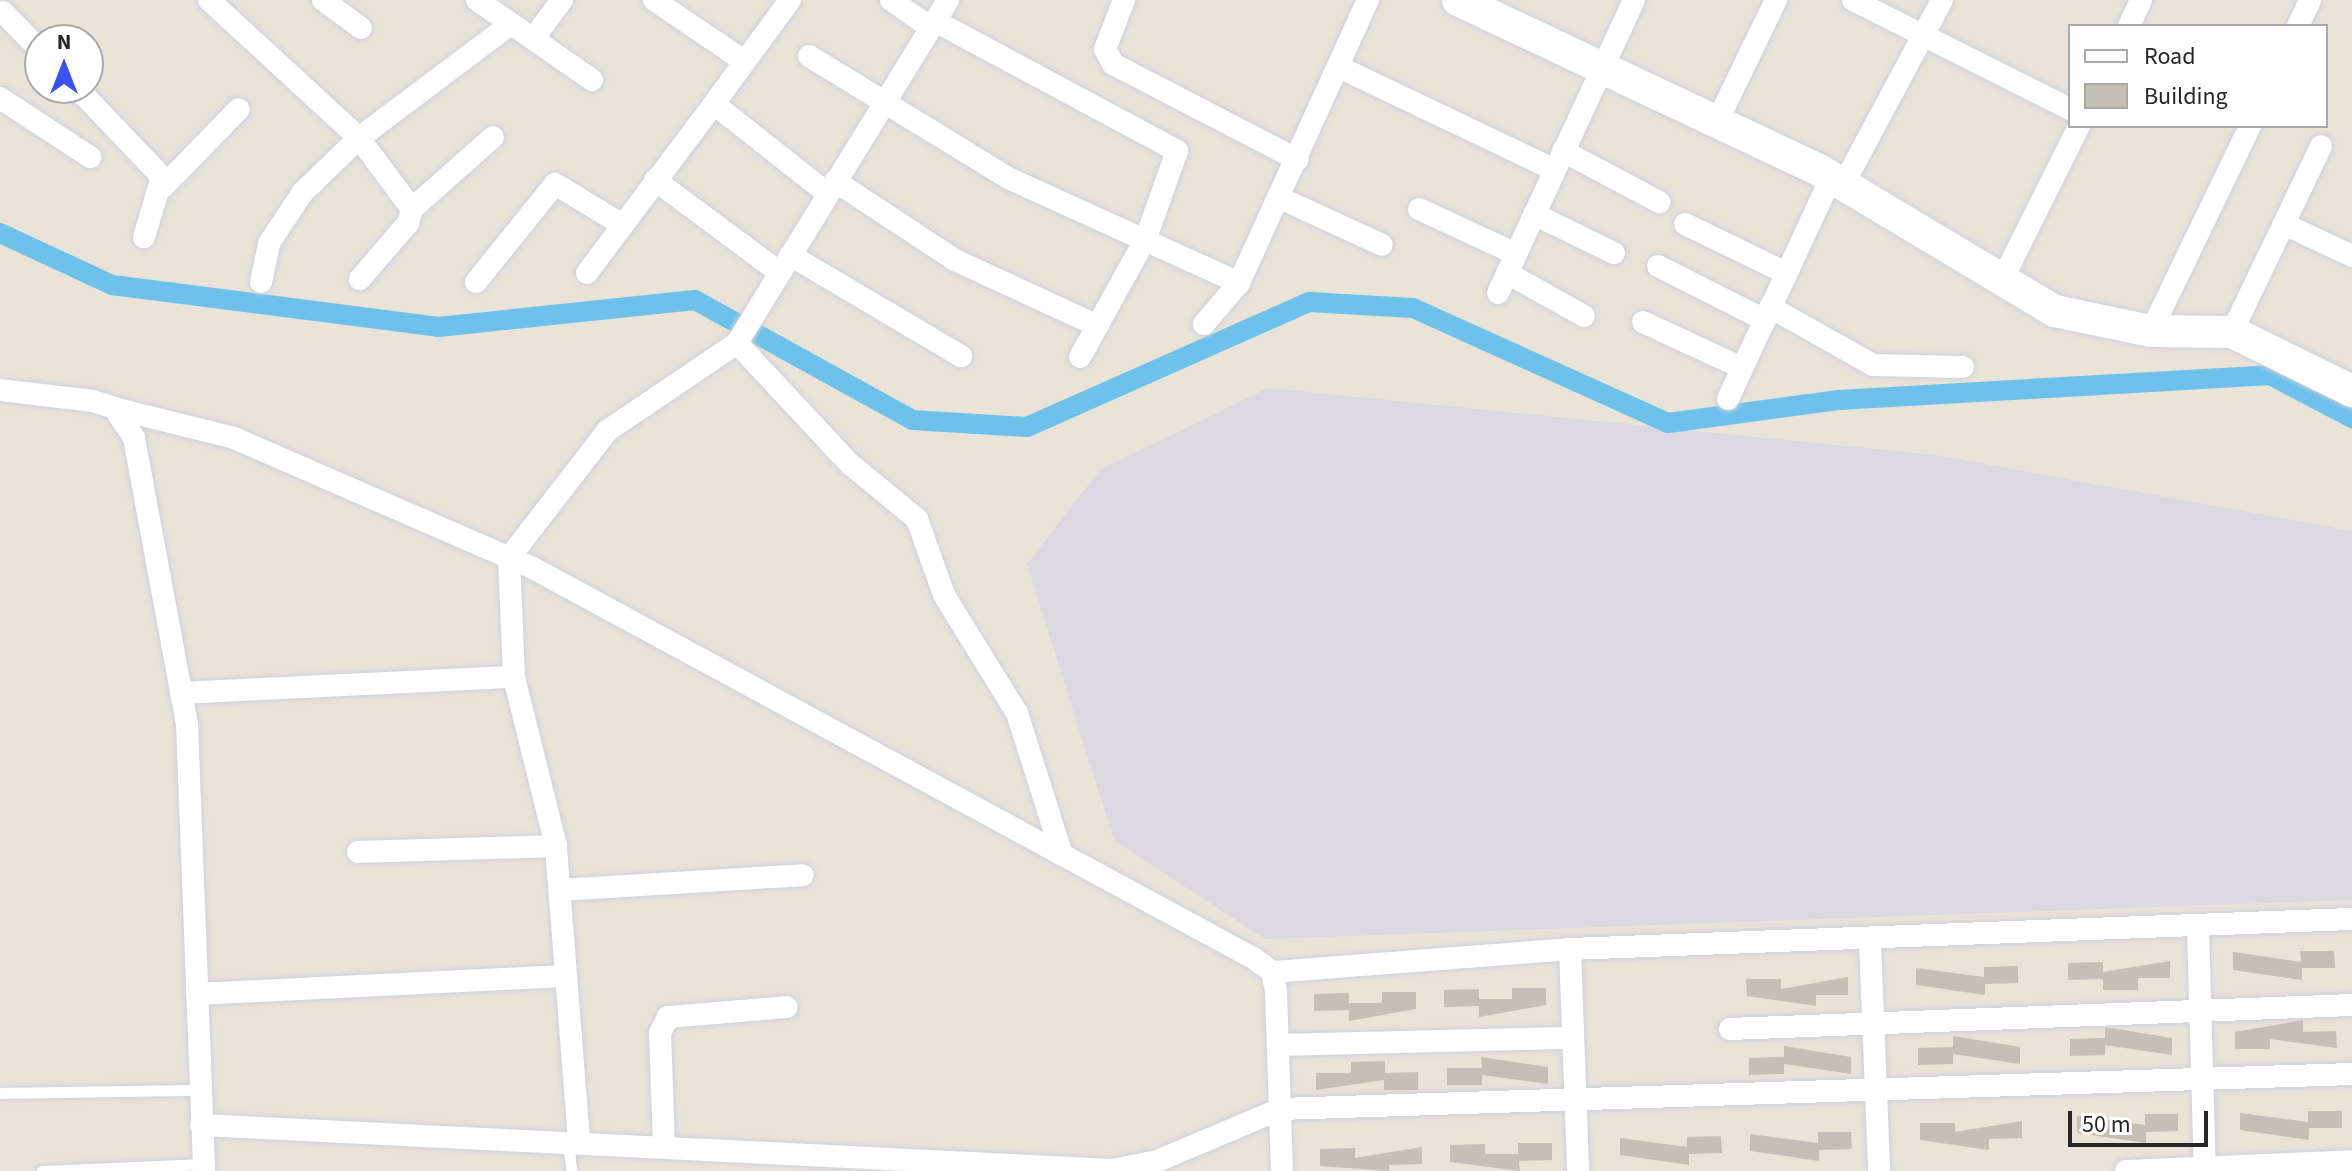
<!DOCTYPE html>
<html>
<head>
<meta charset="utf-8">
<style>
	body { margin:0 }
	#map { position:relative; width:2352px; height:1171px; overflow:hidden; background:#e9e3d8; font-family:"Source Sans 3",sans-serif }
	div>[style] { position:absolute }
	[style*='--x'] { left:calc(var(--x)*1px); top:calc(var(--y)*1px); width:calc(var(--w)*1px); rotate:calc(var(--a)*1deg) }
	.industrial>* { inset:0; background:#dcd9e2 }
	.canal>* { height:20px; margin:-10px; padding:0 10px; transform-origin:10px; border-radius:10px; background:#6dc1ea }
	.building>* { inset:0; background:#c4c0b8 }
	.roads { filter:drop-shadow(0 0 2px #ced0e0) drop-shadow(0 0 2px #ced0e0) }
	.lane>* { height:11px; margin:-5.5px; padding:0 5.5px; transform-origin:5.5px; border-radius:5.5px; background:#fff }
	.street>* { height:22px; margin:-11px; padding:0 11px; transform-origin:11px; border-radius:11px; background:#fff }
	.secondary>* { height:32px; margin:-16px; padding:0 16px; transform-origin:16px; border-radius:16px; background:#fff }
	span { translate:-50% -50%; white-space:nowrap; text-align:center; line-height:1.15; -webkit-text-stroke:7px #fff; paint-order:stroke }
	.legend { position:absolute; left:2068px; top:24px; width:260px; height:104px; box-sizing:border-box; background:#fff; border:2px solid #a9a9a9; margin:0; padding:10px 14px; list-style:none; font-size:24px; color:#272727 }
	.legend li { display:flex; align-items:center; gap:16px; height:40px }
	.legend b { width:40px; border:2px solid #a9a9a9 }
	.north { position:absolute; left:24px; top:24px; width:80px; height:80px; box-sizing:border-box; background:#fff; border:2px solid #a9a9a9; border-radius:50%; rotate:0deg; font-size:22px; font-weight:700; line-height:32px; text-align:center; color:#272727 }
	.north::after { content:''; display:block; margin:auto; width:28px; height:36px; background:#3b52f3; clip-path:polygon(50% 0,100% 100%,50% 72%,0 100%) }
	.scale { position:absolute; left:2068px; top:1111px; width:140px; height:36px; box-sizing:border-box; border:4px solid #272727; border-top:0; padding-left:10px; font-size:24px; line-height:28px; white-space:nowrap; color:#272727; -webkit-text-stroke:6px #fff; paint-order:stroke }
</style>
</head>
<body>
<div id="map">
	<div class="industrial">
		<i style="clip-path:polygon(1268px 388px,1935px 455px,2352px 531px,2352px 900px,1265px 939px,1114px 840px,1027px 564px,1100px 470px)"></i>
	</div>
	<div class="canal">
		<i style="--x:0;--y:233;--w:123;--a:24.9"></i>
		<i style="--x:112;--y:285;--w:329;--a:7.3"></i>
		<i style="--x:438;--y:327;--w:258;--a:-6"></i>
		<i style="--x:695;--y:300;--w:248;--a:28.9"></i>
		<i style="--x:912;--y:420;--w:115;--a:3.5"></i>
		<i style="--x:1027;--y:427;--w:308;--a:-23.9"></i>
		<i style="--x:1309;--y:302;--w:104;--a:3.3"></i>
		<i style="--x:1413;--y:308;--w:280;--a:24.3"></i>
		<i style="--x:1668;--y:423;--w:173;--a:-7.7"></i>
		<i style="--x:1839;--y:400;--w:432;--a:-3.3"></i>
		<i style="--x:2270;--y:375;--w:93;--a:27.7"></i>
	</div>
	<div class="building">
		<i style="clip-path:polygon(2300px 951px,2334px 951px,2335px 968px,2302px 968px,2302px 980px,2233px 970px,2233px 952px,2301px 962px)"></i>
		<i style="clip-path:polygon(2170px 961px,2170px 978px,2138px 978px,2138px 990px,2103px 990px,2103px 979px,2068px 980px,2068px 963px,2103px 962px,2103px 972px)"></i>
		<i style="clip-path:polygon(2018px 966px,2018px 983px,1985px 984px,1985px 995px,1916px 985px,1916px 968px,1984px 977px,1984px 967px)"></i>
		<i style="clip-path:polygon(1848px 977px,1848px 995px,1816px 995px,1816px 1006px,1747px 996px,1746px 979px,1781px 979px,1781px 989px)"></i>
		<i style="clip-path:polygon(1512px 988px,1546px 988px,1546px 1005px,1479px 1017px,1479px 1006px,1444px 1007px,1444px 990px,1479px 989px,1479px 999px,1512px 999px)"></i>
		<i style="clip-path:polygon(1382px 992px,1416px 992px,1416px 1009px,1349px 1021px,1349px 1010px,1314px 1011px,1314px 994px,1349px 993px,1349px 1003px,1382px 1003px)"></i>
		<i style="clip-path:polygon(2303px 1020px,2303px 1032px,2336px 1031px,2337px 1048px,2270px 1039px,2270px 1049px,2235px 1049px,2235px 1032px)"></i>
		<i style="clip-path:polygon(2105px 1027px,2172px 1038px,2172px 1055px,2105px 1045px,2105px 1055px,2070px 1056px,2070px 1039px,2105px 1038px)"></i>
		<i style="clip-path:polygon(1953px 1036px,2020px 1047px,2020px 1064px,1953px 1054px,1953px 1064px,1918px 1065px,1918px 1048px,1953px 1047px)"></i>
		<i style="clip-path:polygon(1784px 1046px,1851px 1057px,1851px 1074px,1784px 1064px,1784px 1074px,1749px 1075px,1749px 1058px,1784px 1057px)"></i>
		<i style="clip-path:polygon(1481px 1057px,1548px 1067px,1548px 1084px,1482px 1075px,1482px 1085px,1447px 1085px,1447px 1068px,1482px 1068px)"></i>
		<i style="clip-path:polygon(1385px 1061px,1385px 1073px,1418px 1072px,1418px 1090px,1384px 1090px,1384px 1080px,1316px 1090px,1316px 1073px,1351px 1073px,1351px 1062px)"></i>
		<i style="clip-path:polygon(2308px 1111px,2342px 1111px,2342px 1128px,2309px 1128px,2309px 1140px,2240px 1130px,2240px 1113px,2308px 1122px)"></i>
		<i style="clip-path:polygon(2145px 1114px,2178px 1114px,2178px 1131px,2146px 1132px,2146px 1143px,2077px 1133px,2077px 1116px,2145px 1125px)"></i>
		<i style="clip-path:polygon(2022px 1121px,2022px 1138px,1989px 1139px,1989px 1150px,1920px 1140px,1920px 1123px,1955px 1123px,1955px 1132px)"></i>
		<i style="clip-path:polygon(1818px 1132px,1851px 1132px,1852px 1149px,1819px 1150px,1819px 1161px,1750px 1151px,1750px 1134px,1818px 1143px)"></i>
		<i style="clip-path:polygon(1721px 1136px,1722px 1153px,1689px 1154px,1689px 1165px,1620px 1155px,1620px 1138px,1687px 1147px,1687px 1137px)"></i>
		<i style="clip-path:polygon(1518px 1143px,1552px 1143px,1552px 1160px,1519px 1161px,1520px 1171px,1450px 1162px,1450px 1145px,1485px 1144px,1485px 1154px,1518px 1154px)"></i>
		<i style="clip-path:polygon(1422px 1147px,1422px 1164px,1389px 1165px,1389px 1171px,1320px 1166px,1320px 1149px,1355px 1148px,1355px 1158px)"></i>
	</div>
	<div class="roads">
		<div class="lane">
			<i style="--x:2;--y:1093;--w:198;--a:-0.9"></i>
			<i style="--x:568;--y:1140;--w:31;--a:84"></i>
			<i style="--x:42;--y:1171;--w:161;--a:-2.5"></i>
		</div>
		<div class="street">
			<i style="--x:209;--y:0;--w:204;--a:42.6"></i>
			<i style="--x:359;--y:138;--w:89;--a:53.3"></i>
			<i style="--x:412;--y:209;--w:15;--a:106"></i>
			<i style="--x:408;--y:223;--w:74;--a:130.6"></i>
			<i style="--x:323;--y:0;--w:47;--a:36.4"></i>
			<i style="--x:477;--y:0;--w:140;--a:34.8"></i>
			<i style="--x:654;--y:0;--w:109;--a:34.1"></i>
			<i style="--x:790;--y:0;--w:129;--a:126.2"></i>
			<i style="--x:714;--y:104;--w:145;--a:38.3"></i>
			<i style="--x:891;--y:0;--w:49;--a:35"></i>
			<i style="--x:948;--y:0;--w:403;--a:121.6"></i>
			<i style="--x:737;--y:343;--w:166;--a:47"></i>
			<i style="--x:850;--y:464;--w:87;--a:39.4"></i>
			<i style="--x:917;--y:519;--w:81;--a:70.4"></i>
			<i style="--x:944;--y:595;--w:139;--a:58.3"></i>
			<i style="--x:1017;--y:713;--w:149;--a:72.4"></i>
			<i style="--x:1124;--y:0;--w:53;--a:111.2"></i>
			<i style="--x:1105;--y:49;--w:17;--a:62"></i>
			<i style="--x:1113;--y:64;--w:208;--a:27.4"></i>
			<i style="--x:1853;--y:0;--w:243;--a:26.7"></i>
			<i style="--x:3;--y:12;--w:53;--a:45.8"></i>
			<i style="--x:935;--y:21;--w:275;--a:28.2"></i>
			<i style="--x:1177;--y:151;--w:92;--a:109.6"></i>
			<i style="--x:1146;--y:238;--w:136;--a:119"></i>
			<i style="--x:2129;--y:26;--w:29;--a:-65"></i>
			<i style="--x:2298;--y:26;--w:29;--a:-65"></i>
			<i style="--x:533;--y:39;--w:49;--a:-53.4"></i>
			<i style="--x:809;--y:56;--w:233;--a:31.5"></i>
			<i style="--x:1008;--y:178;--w:254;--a:24.4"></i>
			<i style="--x:1239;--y:283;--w:311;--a:-65.5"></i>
			<i style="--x:1341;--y:68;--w:237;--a:25.5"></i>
			<i style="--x:77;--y:88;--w:123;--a:46.3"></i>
			<i style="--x:162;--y:177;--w:63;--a:106.7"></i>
			<i style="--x:0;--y:98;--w:108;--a:33.2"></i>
			<i style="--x:1716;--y:124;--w:138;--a:-64.2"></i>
			<i style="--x:1563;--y:151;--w:109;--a:28"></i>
			<i style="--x:655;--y:180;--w:154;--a:36.6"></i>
			<i style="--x:835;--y:181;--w:144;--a:33.4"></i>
			<i style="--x:955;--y:260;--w:157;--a:24.8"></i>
			<i style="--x:1843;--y:185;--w:210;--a:-61.8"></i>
			<i style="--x:164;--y:186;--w:107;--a:-45.8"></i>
			<i style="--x:1280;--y:198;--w:112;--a:24.7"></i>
			<i style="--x:412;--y:209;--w:108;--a:-41.6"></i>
			<i style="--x:1419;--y:209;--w:107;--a:24.9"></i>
			<i style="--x:1534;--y:214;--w:89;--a:26"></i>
			<i style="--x:1685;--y:224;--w:112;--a:25.9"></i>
			<i style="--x:2284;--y:224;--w:75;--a:25.2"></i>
			<i style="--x:790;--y:255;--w:199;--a:30.6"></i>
			<i style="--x:1658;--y:266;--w:120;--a:26.8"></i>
			<i style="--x:587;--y:273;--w:211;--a:-53.1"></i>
			<i style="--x:1507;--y:273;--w:88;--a:29.2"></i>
			<i style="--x:2002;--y:280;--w:172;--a:-63.4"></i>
			<i style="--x:261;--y:282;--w:40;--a:-78"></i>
			<i style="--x:269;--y:243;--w:61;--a:-56.3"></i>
			<i style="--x:303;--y:192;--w:78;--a:-44"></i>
			<i style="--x:359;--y:138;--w:190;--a:-36.9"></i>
			<i style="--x:476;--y:282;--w:126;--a:-51.1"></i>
			<i style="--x:555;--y:184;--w:79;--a:31.1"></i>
			<i style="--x:1498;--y:293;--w:323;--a:-65.1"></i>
			<i style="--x:1770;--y:307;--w:118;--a:29.4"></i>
			<i style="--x:1873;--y:365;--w:90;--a:1.3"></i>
			<i style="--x:1643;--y:322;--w:109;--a:24.9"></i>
			<i style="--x:1204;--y:324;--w:54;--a:-49.5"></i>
			<i style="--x:2151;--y:331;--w:228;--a:-64.2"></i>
			<i style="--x:2232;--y:332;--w:206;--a:-64.4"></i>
			<i style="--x:0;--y:390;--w:94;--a:6.7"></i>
			<i style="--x:93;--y:401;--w:22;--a:18"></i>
			<i style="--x:114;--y:408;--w:36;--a:56"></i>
			<i style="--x:134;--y:438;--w:291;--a:79.5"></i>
			<i style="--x:187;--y:724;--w:447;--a:87.8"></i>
			<i style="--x:1728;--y:399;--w:244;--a:-65"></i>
			<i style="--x:114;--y:408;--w:124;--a:14"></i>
			<i style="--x:234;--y:438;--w:324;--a:23.5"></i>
			<i style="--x:531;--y:567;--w:823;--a:28.43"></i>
			<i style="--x:1255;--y:959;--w:21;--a:37"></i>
			<i style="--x:1272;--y:972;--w:19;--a:78"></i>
			<i style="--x:1276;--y:991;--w:180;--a:88.1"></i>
			<i style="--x:181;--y:693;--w:333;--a:-2.8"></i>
			<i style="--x:358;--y:852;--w:198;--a:-1.7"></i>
			<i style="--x:560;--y:890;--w:243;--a:-3.5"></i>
			<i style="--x:2198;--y:927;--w:244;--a:88.4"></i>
			<i style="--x:1870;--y:942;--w:229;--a:87.7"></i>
			<i style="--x:1570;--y:949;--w:222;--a:87.9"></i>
			<i style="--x:1272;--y:972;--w:299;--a:-4.4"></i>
			<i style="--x:1570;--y:949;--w:783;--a:-2.2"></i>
			<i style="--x:197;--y:994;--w:367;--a:-2.8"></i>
			<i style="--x:1730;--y:1029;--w:622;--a:-2.21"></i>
			<i style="--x:1278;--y:1045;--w:295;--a:-1.4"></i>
			<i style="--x:201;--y:1125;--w:912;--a:2.83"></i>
			<i style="--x:1112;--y:1170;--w:46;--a:-11.3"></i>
			<i style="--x:1157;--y:1161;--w:134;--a:-22.9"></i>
			<i style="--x:1280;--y:1109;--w:1073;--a:-1.87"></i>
			<i style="--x:579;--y:1140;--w:295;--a:-94.5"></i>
			<i style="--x:556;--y:846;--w:174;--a:-104"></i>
			<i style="--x:514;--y:677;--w:119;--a:-92.4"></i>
			<i style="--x:509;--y:558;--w:160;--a:-52.3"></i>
			<i style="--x:607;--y:431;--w:157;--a:-34.1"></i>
			<i style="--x:664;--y:1146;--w:113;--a:-92"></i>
			<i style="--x:660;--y:1033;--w:18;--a:-63"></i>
			<i style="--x:668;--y:1017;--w:119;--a:-4.8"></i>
			<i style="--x:2126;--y:1171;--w:226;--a:-2.5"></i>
		</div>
		<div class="secondary">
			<i style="--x:1458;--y:0;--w:399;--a:25.2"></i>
			<i style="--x:1819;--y:170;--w:275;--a:30.9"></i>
			<i style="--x:2055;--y:311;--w:98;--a:11.8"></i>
			<i style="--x:2151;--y:331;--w:81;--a:0.7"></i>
			<i style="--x:2232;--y:332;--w:134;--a:26.2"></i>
		</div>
	</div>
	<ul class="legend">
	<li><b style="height:10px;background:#fff"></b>Road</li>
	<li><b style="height:22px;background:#c4c0b8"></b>Building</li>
	</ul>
	<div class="north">N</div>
	<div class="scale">50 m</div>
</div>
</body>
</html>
